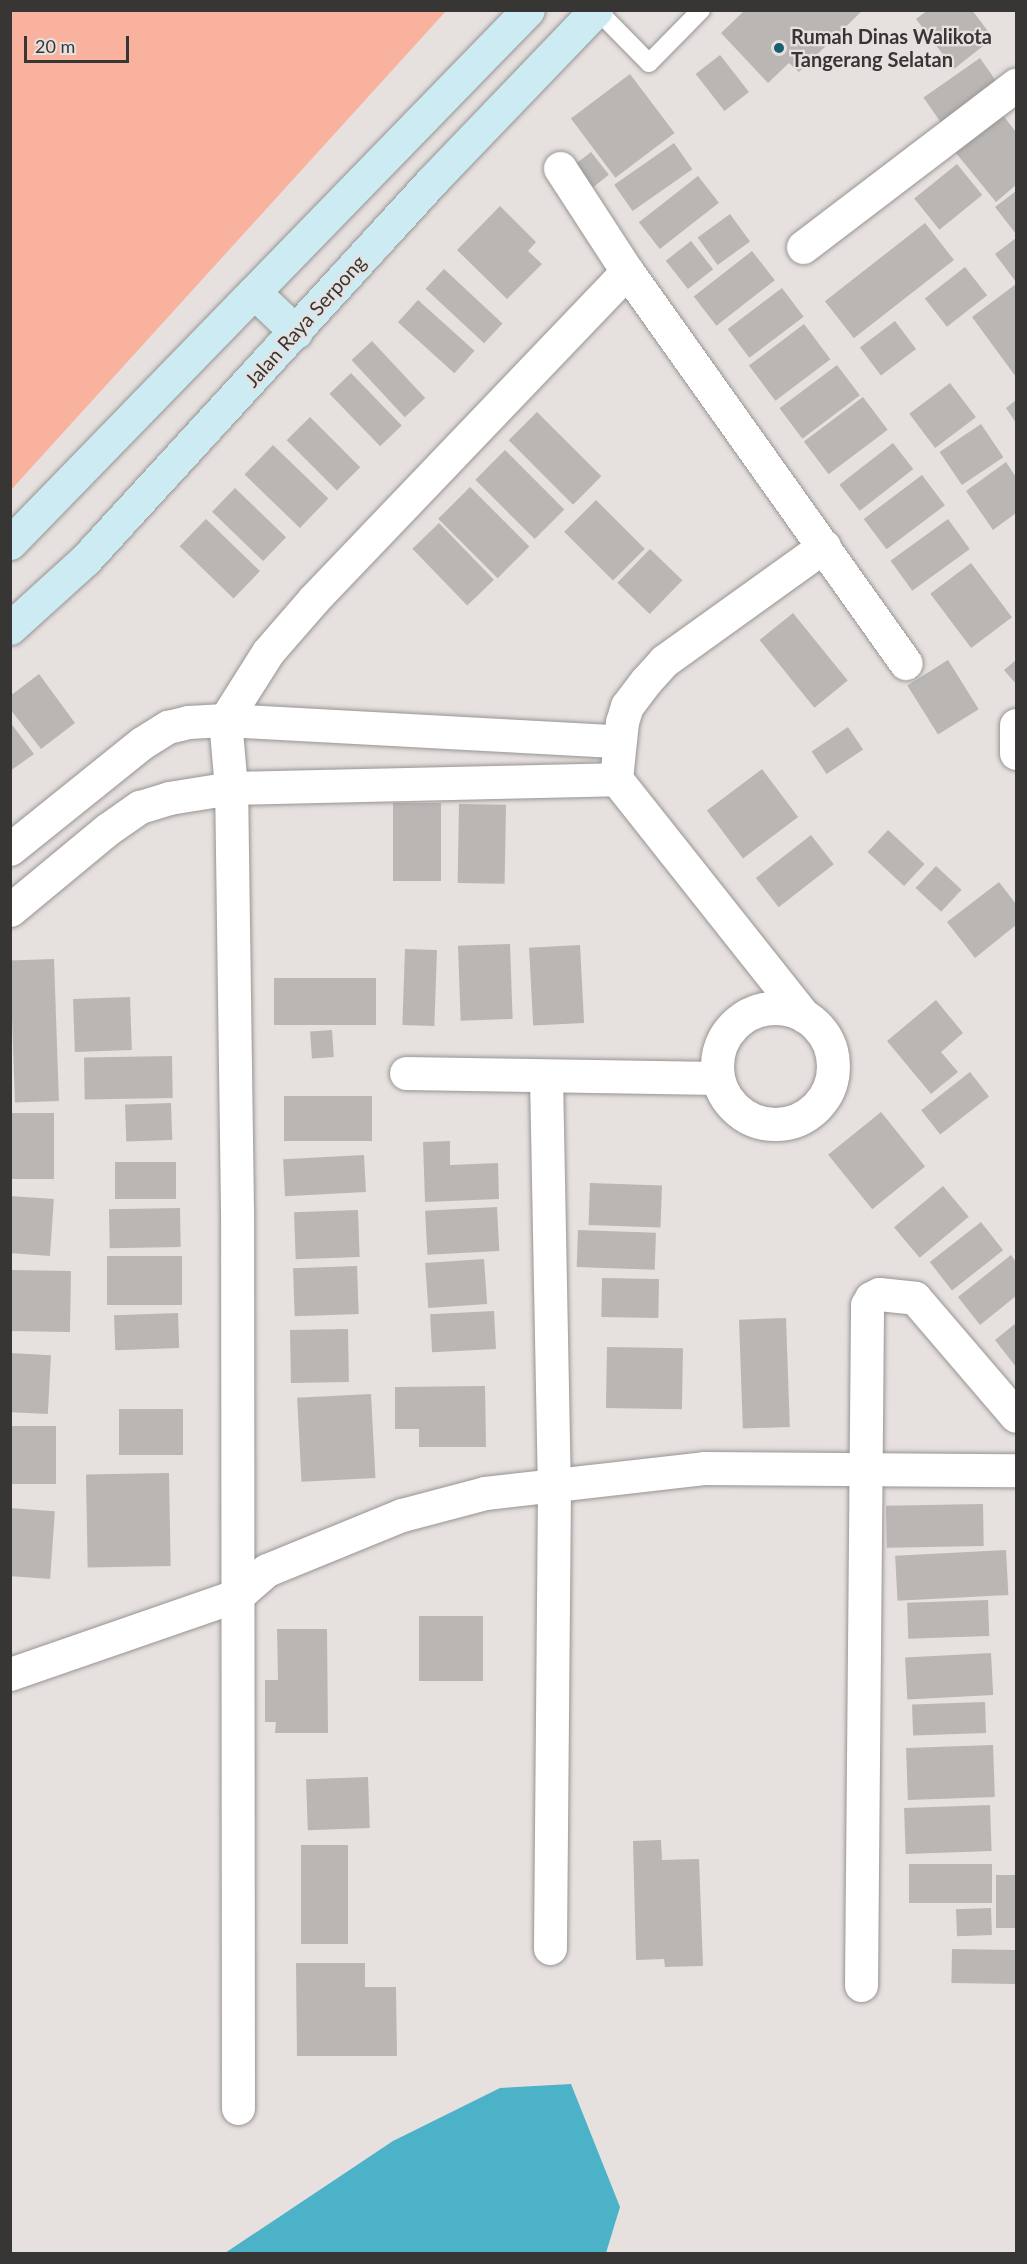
<!DOCTYPE html>
<html>
<head>
<meta charset="utf-8">
<style>
	body { margin:0 }
	#map { position:relative; width:1027px; height:2264px; overflow:hidden; background:#e6e1df; font-family:Lato,sans-serif }
	div>[style] { position:absolute }
	[style*='--x'] { left:calc(var(--x)*1px); top:calc(var(--y)*1px); width:calc(var(--w)*1px); rotate:calc(var(--a)*1deg) }
	.green>* { inset:0; background:#f9b29d }
	.water>* { inset:0; background:#4cb2c8 }
	.building>* { inset:0; background:#bab6b4; transform-origin:0 0 }
	.roads { filter:drop-shadow(0 0 2px #989492) drop-shadow(0 0 2px #989492) }
	.service>* { height:18px; margin:-9px; padding:0 9px; transform-origin:9px; border-radius:9px; background:#fff }
	.minor>* { height:33px; margin:-16.5px; padding:0 16.5px; transform-origin:16.5px; border-radius:16.5px; background:#fff }
	.minor>.ring { margin:-16.5px; padding:0; box-sizing:content-box; background:none; border:33px solid #fff; border-radius:50% }
	.secondary>* { height:33px; margin:-16.5px; padding:0 16.5px; transform-origin:16.5px; border-radius:16.5px; background:#ccebf2 }
	.dots>* { width:16px; height:16px; translate:-50% -50%; box-sizing:border-box; border:3px solid #e6e1df; border-radius:50% }
	span { translate:-50% -50%; white-space:nowrap; text-align:center; line-height:1.15; -webkit-text-stroke:4.5px #e6e1df; paint-order:stroke }
	.poi-label { font-size:20px; color:#383635; font-weight:700 }
	.left { translate:0 -50%; text-align:left }
	.street-label { font-size:20px; color:#383635 }
	.frame { position:absolute; inset:0; border:12px solid #383635; pointer-events:none }
	.scale { position:absolute; left:24px; top:36px; width:105px; height:27px; box-sizing:border-box; border:3px solid #383635; border-top:0; padding-left:8px; font-size:18px; line-height:21px; white-space:nowrap; color:#383635; -webkit-text-stroke:4px #e6e1df; paint-order:stroke }
</style>
</head>
<body>
<div id="map">
	<div class="green">
		<i style="clip-path:polygon(11px 10px,446px 11px,11px 490px,10px 11px)"></i>
	</div>
	<div class="water">
		<i style="clip-path:polygon(571px 2084px,620px 2207px,606px 2253px,225px 2253px,393px 2141px,500px 2088px)"></i>
	</div>
	<div class="building">
		<i style="clip-path:polygon(745px 10px,863px 10px,799px 72px,789px 63px,768px 83px,721px 33px)"></i>
		<i style="clip-path:polygon(928px 10px,972px 10px,993px 38px,954px 69px,916px 19px)"></i>
		<i style="left:720px;top:55px;width:47px;height:31px;rotate:52deg"></i>
		<i style="left:980px;top:58px;width:38px;height:69px;rotate:55deg"></i>
		<i style="left:630px;top:74px;width:74px;height:74px;rotate:53deg"></i>
		<i style="clip-path:polygon(998px 109px,1016px 132px,1016px 185px,996px 202px,951px 147px)"></i>
		<i style="left:674px;top:143px;width:32px;height:73px;rotate:55deg"></i>
		<i style="left:591px;top:152px;width:29px;height:22px;rotate:52deg"></i>
		<i style="left:957px;top:164px;width:40px;height:55px;rotate:51deg"></i>
		<i style="left:698px;top:176px;width:34px;height:75px;rotate:52deg"></i>
		<i style="clip-path:polygon(1016px 191px,1016px 234px,995px 207px)"></i>
		<i style="clip-path:polygon(500px 206px,536px 242px,528px 251px,542px 264px,507px 299px,457px 250px)"></i>
		<i style="left:730px;top:214px;width:34px;height:40px;rotate:54deg"></i>
		<i style="left:925px;top:223px;width:47px;height:127px;rotate:52deg"></i>
		<i style="clip-path:polygon(1016px 238px,1016px 282px,995px 254px)"></i>
		<i style="left:691px;top:241px;width:36px;height:32px;rotate:52deg"></i>
		<i style="left:752px;top:251px;width:37px;height:74px;rotate:52deg"></i>
		<i style="left:965px;top:267px;width:36px;height:51px;rotate:52deg"></i>
		<i style="left:444px;top:269px;width:80px;height:27px;rotate:43deg"></i>
		<i style="clip-path:polygon(1016px 284px,1016px 377px,972px 317px)"></i>
		<i style="left:782px;top:288px;width:36px;height:68px;rotate:53deg"></i>
		<i style="left:418px;top:300px;width:76px;height:30px;rotate:42deg"></i>
		<i style="left:895px;top:321px;width:35px;height:44px;rotate:53deg"></i>
		<i style="left:804px;top:324px;width:44px;height:69px;rotate:53deg"></i>
		<i style="left:372px;top:341px;width:78px;height:28px;rotate:47deg"></i>
		<i style="left:837px;top:365px;width:38px;height:72px;rotate:53deg"></i>
		<i style="left:351px;top:373px;width:73px;height:30px;rotate:46deg"></i>
		<i style="left:950px;top:383px;width:43px;height:51px;rotate:53deg"></i>
		<i style="left:863px;top:397px;width:41px;height:74px;rotate:53deg"></i>
		<i style="clip-path:polygon(1016px 400px,1016px 423px,1006px 408px)"></i>
		<i style="left:537px;top:412px;width:91px;height:40px;rotate:45deg"></i>
		<i style="left:310px;top:417px;width:71px;height:33px;rotate:45deg"></i>
		<i style="left:981px;top:424px;width:40px;height:50px;rotate:56deg"></i>
		<i style="left:893px;top:443px;width:33px;height:68px;rotate:52deg"></i>
		<i style="left:273px;top:445px;width:77px;height:41px;rotate:44deg"></i>
		<i style="left:505px;top:450px;width:84px;height:42px;rotate:45deg"></i>
		<i style="clip-path:polygon(1006px 462px,1016px 477px,1016px 513px,993px 530px,966px 491px)"></i>
		<i style="left:922px;top:475px;width:38px;height:73px;rotate:53deg"></i>
		<i style="left:470px;top:487px;width:84px;height:45px;rotate:45deg"></i>
		<i style="left:235px;top:488px;width:71px;height:33px;rotate:44deg"></i>
		<i style="left:596px;top:500px;width:69px;height:45px;rotate:45deg"></i>
		<i style="left:206px;top:519px;width:75px;height:38px;rotate:44deg"></i>
		<i style="left:948px;top:519px;width:37px;height:71px;rotate:54deg"></i>
		<i style="left:439px;top:523px;width:79px;height:37px;rotate:46deg"></i>
		<i style="left:650px;top:549px;width:45px;height:47px;rotate:44deg"></i>
		<i style="left:971px;top:563px;width:68px;height:51px;rotate:53deg"></i>
		<i style="left:793px;top:613px;width:87px;height:43px;rotate:51deg"></i>
		<i style="left:948px;top:660px;width:58px;height:48px;rotate:58deg"></i>
		<i style="clip-path:polygon(1016px 660px,1016px 684px,1004px 670px)"></i>
		<i style="clip-path:polygon(39px 674px,75px 723px,41px 749px,10px 709px,10px 696px)"></i>
		<i style="clip-path:polygon(10px 722px,34px 754px,10px 771px)"></i>
		<i style="left:848px;top:727px;width:27px;height:44px;rotate:56deg"></i>
		<i style="left:762px;top:769px;width:60px;height:69px;rotate:53deg"></i>
		<i style="left:393px;top:803px;width:48px;height:78px"></i>
		<i style="left:459px;top:804px;width:47px;height:79px;rotate:1deg"></i>
		<i style="left:888px;top:830px;width:50px;height:30px;rotate:43deg"></i>
		<i style="left:811px;top:835px;width:37px;height:70px;rotate:52deg"></i>
		<i style="left:936px;top:866px;width:35px;height:30px;rotate:43deg"></i>
		<i style="clip-path:polygon(999px 882px,1016px 904px,1016px 925px,975px 958px,947px 922px)"></i>
		<i style="left:510px;top:944px;width:75px;height:52px;rotate:88deg"></i>
		<i style="left:580px;top:945px;width:78px;height:51px;rotate:87deg"></i>
		<i style="left:405px;top:949px;width:32px;height:76px;rotate:2deg"></i>
		<i style="left:54px;top:959px;width:142px;height:44px;rotate:88deg"></i>
		<i style="left:274px;top:978px;width:102px;height:47px"></i>
		<i style="left:130px;top:997px;width:53px;height:57px;rotate:88deg"></i>
		<i style="clip-path:polygon(936px 1000px,963px 1033px,941px 1052px,958px 1072px,931px 1094px,887px 1041px)"></i>
		<i style="left:332px;top:1030px;width:27px;height:22px;rotate:86deg"></i>
		<i style="left:172px;top:1056px;width:42px;height:88px;rotate:89deg"></i>
		<i style="left:970px;top:1072px;width:31px;height:62px;rotate:52deg"></i>
		<i style="left:284px;top:1096px;width:88px;height:45px"></i>
		<i style="left:171px;top:1103px;width:37px;height:46px;rotate:88deg"></i>
		<i style="left:881px;top:1112px;width:70px;height:68px;rotate:51deg"></i>
		<i style="left:10px;top:1113px;width:44px;height:66px"></i>
		<i style="clip-path:polygon(450px 1141px,450px 1165px,498px 1163px,499px 1199px,425px 1202px,423px 1142px)"></i>
		<i style="left:364px;top:1155px;width:37px;height:81px;rotate:87deg"></i>
		<i style="left:115px;top:1162px;width:61px;height:37px"></i>
		<i style="left:590px;top:1183px;width:72px;height:42px;rotate:2deg"></i>
		<i style="left:943px;top:1186px;width:40px;height:64px;rotate:50deg"></i>
		<i style="left:10px;top:1196px;width:44px;height:57px;rotate:4deg"></i>
		<i style="left:497px;top:1207px;width:44px;height:72px;rotate:87deg"></i>
		<i style="left:180px;top:1208px;width:39px;height:71px;rotate:89deg"></i>
		<i style="left:358px;top:1210px;width:47px;height:64px;rotate:88deg"></i>
		<i style="left:981px;top:1222px;width:36px;height:65px;rotate:52deg"></i>
		<i style="left:578px;top:1230px;width:78px;height:37px;rotate:2deg"></i>
		<i style="clip-path:polygon(1011px 1255px,1016px 1262px,1016px 1296px,980px 1325px,958px 1297px)"></i>
		<i style="left:182px;top:1256px;width:49px;height:75px;rotate:90deg"></i>
		<i style="left:484px;top:1259px;width:45px;height:59px;rotate:86deg"></i>
		<i style="left:357px;top:1266px;width:48px;height:64px;rotate:88deg"></i>
		<i style="left:10px;top:1270px;width:61px;height:61px;rotate:1deg"></i>
		<i style="left:602px;top:1278px;width:57px;height:39px;rotate:1deg"></i>
		<i style="left:494px;top:1311px;width:38px;height:64px;rotate:87deg"></i>
		<i style="left:178px;top:1313px;width:35px;height:64px;rotate:88deg"></i>
		<i style="left:786px;top:1318px;width:109px;height:47px;rotate:88deg"></i>
		<i style="clip-path:polygon(1016px 1323px,1016px 1367px,995px 1340px)"></i>
		<i style="left:348px;top:1329px;width:53px;height:58px;rotate:89deg"></i>
		<i style="left:607px;top:1347px;width:76px;height:61px;rotate:1deg"></i>
		<i style="left:10px;top:1353px;width:41px;height:59px;rotate:3deg"></i>
		<i style="clip-path:polygon(485px 1386px,486px 1447px,419px 1447px,419px 1429px,395px 1429px,395px 1387px)"></i>
		<i style="left:371px;top:1394px;width:84px;height:74px;rotate:87deg"></i>
		<i style="left:119px;top:1409px;width:64px;height:46px"></i>
		<i style="left:10px;top:1426px;width:46px;height:58px"></i>
		<i style="left:169px;top:1473px;width:93px;height:83px;rotate:89deg"></i>
		<i style="left:983px;top:1504px;width:42px;height:97px;rotate:89deg"></i>
		<i style="left:10px;top:1508px;width:45px;height:68px;rotate:4deg"></i>
		<i style="left:1006px;top:1550px;width:45px;height:111px;rotate:87deg"></i>
		<i style="left:988px;top:1600px;width:36px;height:81px;rotate:88deg"></i>
		<i style="left:419px;top:1616px;width:64px;height:65px"></i>
		<i style="clip-path:polygon(277px 1629px,327px 1629px,328px 1733px,275px 1733px,276px 1722px,265px 1722px,265px 1680px,278px 1680px)"></i>
		<i style="left:991px;top:1653px;width:42px;height:86px;rotate:87deg"></i>
		<i style="left:985px;top:1702px;width:31px;height:73px;rotate:88deg"></i>
		<i style="left:993px;top:1745px;width:52px;height:87px;rotate:88deg"></i>
		<i style="left:368px;top:1777px;width:51px;height:62px;rotate:88deg"></i>
		<i style="left:990px;top:1805px;width:46px;height:86px;rotate:88deg"></i>
		<i style="clip-path:polygon(661px 1840px,662px 1860px,699px 1859px,703px 1966px,665px 1967px,664px 1959px,636px 1960px,633px 1841px)"></i>
		<i style="left:301px;top:1845px;width:47px;height:99px"></i>
		<i style="left:992px;top:1864px;width:39px;height:83px;rotate:90deg"></i>
		<i style="left:1016px;top:1875px;width:53px;height:20px;rotate:90deg"></i>
		<i style="left:991px;top:1908px;width:27px;height:35px;rotate:88deg"></i>
		<i style="left:952px;top:1949px;width:64px;height:34px;rotate:1deg"></i>
		<i style="clip-path:polygon(296px 1963px,365px 1963px,365px 1987px,396px 1987px,397px 2056px,297px 2056px)"></i>
	</div>
	<div class="roads">
		<div class="service">
			<i style="--x:597;--y:10;--w:74;--a:45.5"></i>
			<i style="--x:649;--y:63;--w:74;--a:-45.5"></i>
		</div>
		<div class="minor">
			<i style="--x:560;--y:168;--w:123;--a:57"></i>
			<i style="--x:627;--y:271;--w:481;--a:54.6"></i>
			<i style="--x:803;--y:247;--w:268;--a:-37.3"></i>
			<i style="--x:1016;--y:725;--w:28;--a:90"></i>
			<i style="--x:10;--y:849;--w:169;--a:-38.8"></i>
			<i style="--x:142;--y:743;--w:31;--a:-32"></i>
			<i style="--x:168;--y:727;--w:21;--a:-14"></i>
			<i style="--x:188;--y:722;--w:37;--a:-3"></i>
			<i style="--x:225;--y:720;--w:395;--a:3.1"></i>
			<i style="--x:10;--y:910;--w:127;--a:-39.6"></i>
			<i style="--x:108;--y:829;--w:39;--a:-35"></i>
			<i style="--x:140;--y:807;--w:30;--a:-17"></i>
			<i style="--x:169;--y:798;--w:63;--a:-9.2"></i>
			<i style="--x:231;--y:788;--w:385;--a:-1.3"></i>
			<i class="ring" style="left:717px;top:1008px;width:83px;height:83px"></i>
			<i style="--x:804;--y:1016;--w:303;--a:-128.4"></i>
			<i style="--x:616;--y:779;--w:57;--a:-84"></i>
			<i style="--x:622;--y:722;--w:17;--a:-73"></i>
			<i style="--x:627;--y:706;--w:31;--a:-53"></i>
			<i style="--x:646;--y:681;--w:27;--a:-48"></i>
			<i style="--x:664;--y:661;--w:197;--a:-35.7"></i>
			<i style="--x:406;--y:1073;--w:312;--a:0.9"></i>
			<i style="--x:546;--y:1076;--w:411;--a:88.9"></i>
			<i style="--x:554;--y:1487;--w:461;--a:90.5"></i>
			<i style="--x:10;--y:1674;--w:241;--a:-19.1"></i>
			<i style="--x:238;--y:1595;--w:38;--a:-41"></i>
			<i style="--x:267;--y:1570;--w:146;--a:-22.2"></i>
			<i style="--x:402;--y:1515;--w:86;--a:-14.8"></i>
			<i style="--x:485;--y:1493;--w:220;--a:-6.5"></i>
			<i style="--x:704;--y:1468;--w:312;--a:0.4"></i>
			<i style="--x:861;--y:1985;--w:680;--a:-89.49"></i>
			<i style="--x:867;--y:1305;--w:8;--a:-60"></i>
			<i style="--x:871;--y:1298;--w:9;--a:-27"></i>
			<i style="--x:879;--y:1294;--w:36;--a:6"></i>
			<i style="--x:915;--y:1298;--w:155;--a:49.4"></i>
			<i style="--x:238;--y:2108;--w:898;--a:-90.06"></i>
			<i style="--x:237;--y:1210;--w:422;--a:-90.8"></i>
			<i style="--x:231;--y:788;--w:68;--a:-95"></i>
			<i style="--x:225;--y:720;--w:80;--a:-57.7"></i>
			<i style="--x:268;--y:652;--w:70;--a:-49"></i>
			<i style="--x:314;--y:599;--w:453;--a:-46.3"></i>
		</div>
		<div class="secondary">
			<i style="--x:254;--y:292;--w:58;--a:43.6"></i>
			<i style="--x:10;--y:543;--w:743;--a:-45.82"></i>
			<i style="--x:10;--y:628;--w:101;--a:-42.2"></i>
			<i style="--x:85;--y:560;--w:514;--a:-47.52"></i>
			<i style="--x:432;--y:181;--w:237;--a:-46.2"></i>
		</div>
	</div>
	<div class="dots">
		<i style="left:779px;top:48px;background:#17606f"></i>
	</div>
	<div class="poi-label">
		<span class="left" style="left:791px;top:48px">Rumah Dinas Walikota<br>Tangerang Selatan</span>
	</div>
	<div class="street-label">
		<span style="left:305px;top:321px;rotate:-48deg">Jalan Raya Serpong</span>
	</div>
	<div class="frame"></div>
	<div class="scale">20 m</div>
</div>
</body>
</html>
